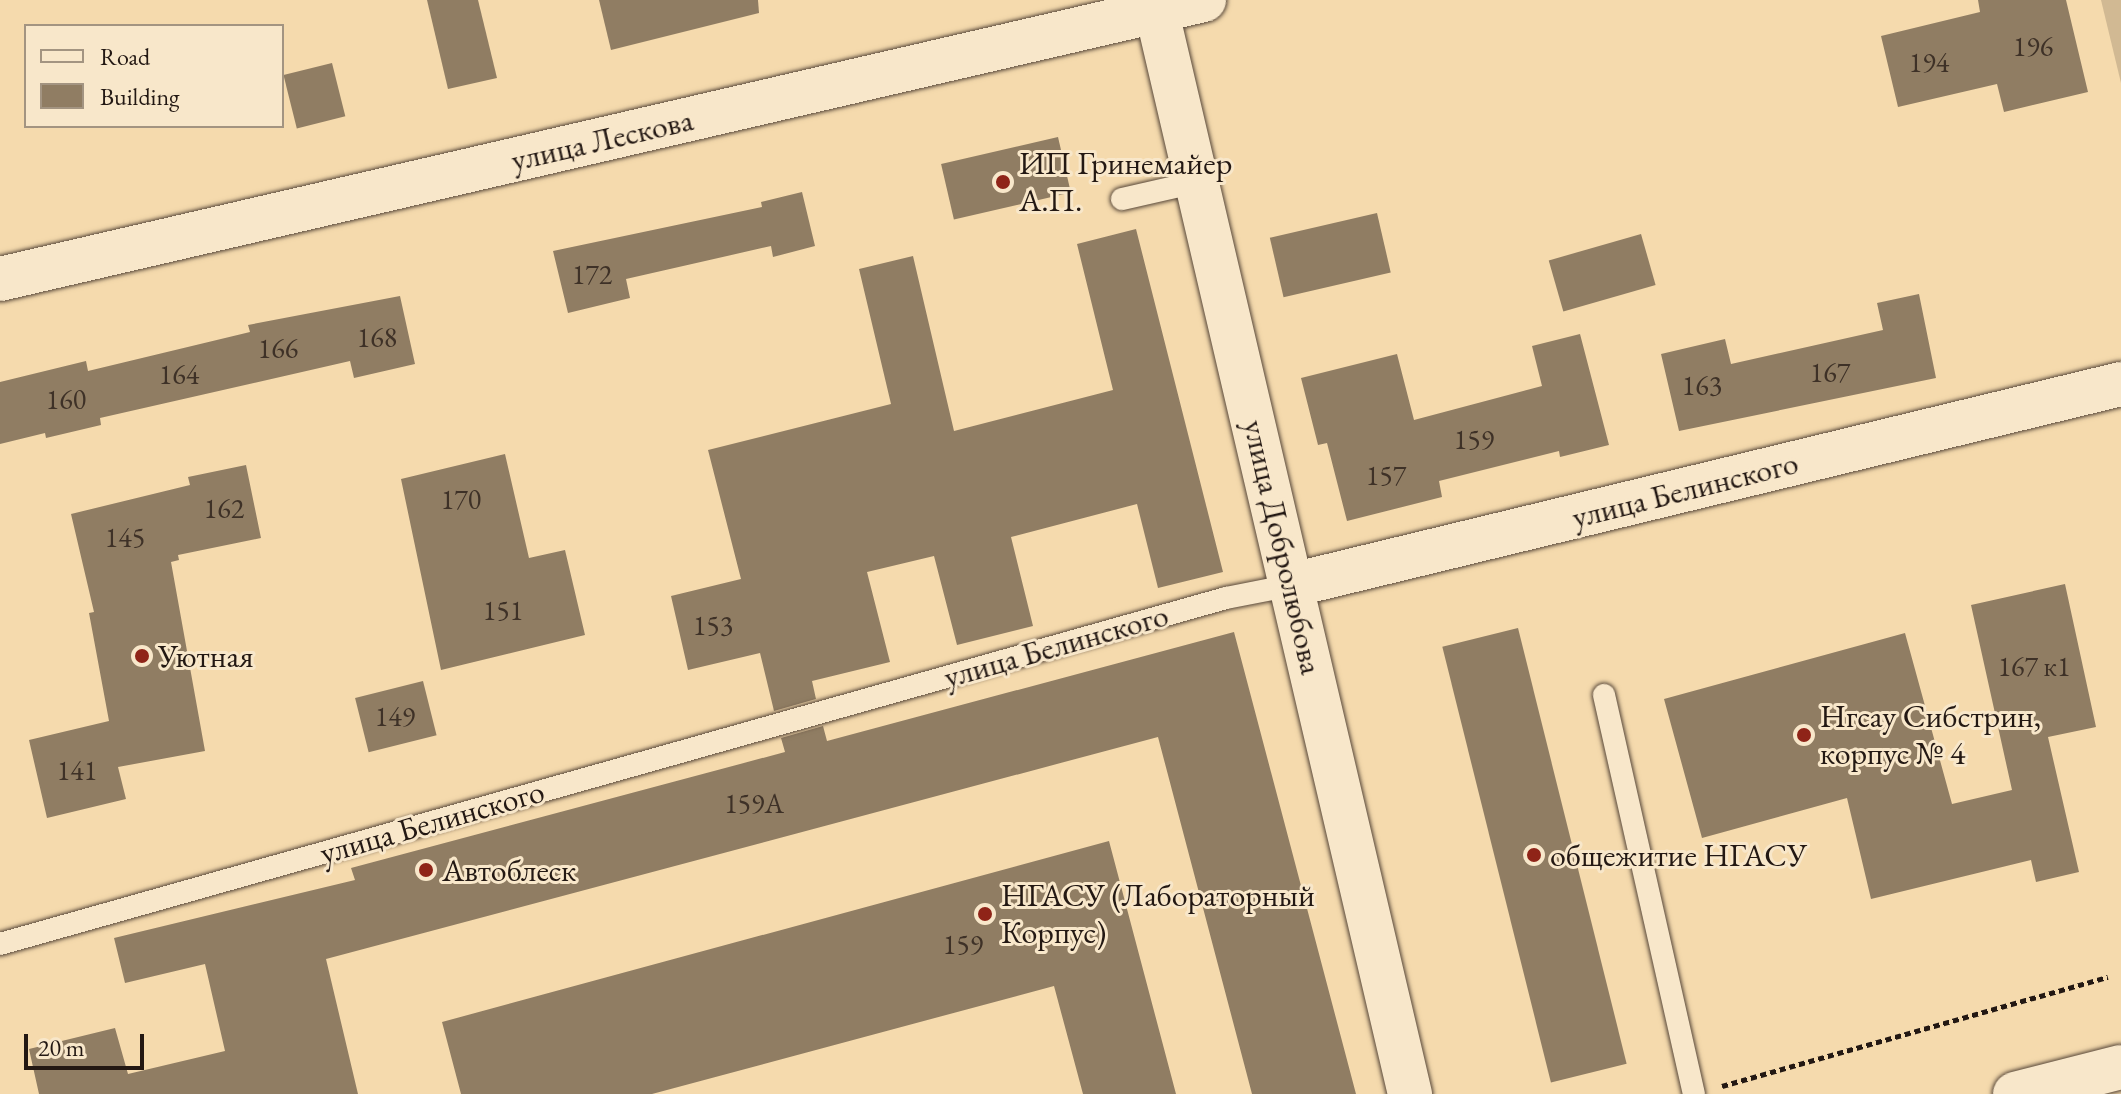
<!DOCTYPE html>
<html>
<head>
<meta charset="utf-8">
<style>
	body { margin:0 }
	#map { position:relative; width:2121px; height:1094px; overflow:hidden; background:#f5daad; font-family:"EB Garamond",serif }
	div>[style] { position:absolute }
	[style*='--x'] { left:calc(var(--x)*1px); top:calc(var(--y)*1px); width:calc(var(--w)*1px); rotate:calc(var(--a)*1deg) }
	.green>* { inset:0; background:#d1b993 }
	.building>* { inset:0; background:#907d63; transform-origin:0 0 }
	.path>* { height:5px; margin-top:-2.5px; transform-origin:0; background:repeating-linear-gradient(90deg,#231813 0 6px,transparent 0 10px) }
	.roads { filter:drop-shadow(0 0 2px #58483a) drop-shadow(0 0 2px #58483a) }
	.lane>* { height:22px; margin:-11px; padding:0 11px; transform-origin:11px; border-radius:11px; background:#f8e7ca }
	.street>* { height:44px; margin:-22px; padding:0 22px; transform-origin:22px; border-radius:22px; background:#f8e7ca }
	.dots>* { width:22px; height:22px; translate:-50% -50%; box-sizing:border-box; border:4px solid #f8e7ca; border-radius:50% }
	span { translate:-50% -50%; white-space:nowrap; text-align:center; line-height:1.15; -webkit-text-stroke:6px #f8e7ca; paint-order:stroke }
	.number-label { font-size:28px; color:#3e3127 }
	.number-label span { -webkit-text-stroke-width:0 }
	.street-label { font-size:32px; color:#231813 }
	.poi-label { font-size:32px; color:#231813 }
	.left { translate:0 -50%; text-align:left }
	.legend { position:absolute; left:24px; top:24px; width:260px; height:104px; box-sizing:border-box; background:#f8e7ca; border:2px solid #a39481; margin:0; padding:10px 14px; list-style:none; font-size:24px; color:#231813 }
	.legend li { display:flex; align-items:center; gap:16px; height:40px }
	.legend b { width:40px; border:2px solid #a39481 }
	.scale { position:absolute; left:24px; top:1034px; width:120px; height:36px; box-sizing:border-box; border:4px solid #231813; border-top:0; padding-left:10px; font-size:24px; line-height:28px; white-space:nowrap; color:#231813; -webkit-text-stroke:6px #f8e7ca; paint-order:stroke }
</style>
</head>
<body>
<div id="map">
	<div class="green">
		<i style="clip-path:polygon(2101px 0,2121px 0,2121px 83px)"></i>
	</div>
	<div class="building">
		<i style="clip-path:polygon(427px 0,478px 0,497px 78px,448px 89px)"></i>
		<i style="clip-path:polygon(599px 0,758px 0,759px 13px,611px 50px)"></i>
		<i style="clip-path:polygon(1978px 0,2066px 0,2088px 92px,2004px 112px,1997px 84px,1898px 107px,1881px 36px,1980px 12px)"></i>
		<i style="left:332px;top:63px;width:55px;height:50px;rotate:76deg"></i>
		<i style="left:1058px;top:137px;width:57px;height:120px;rotate:77deg"></i>
		<i style="clip-path:polygon(802px 192px,815px 246px,773px 257px,771px 246px,626px 279px,630px 298px,568px 313px,553px 251px,762px 207px,761px 202px)"></i>
		<i style="left:1377px;top:213px;width:61px;height:110px;rotate:77deg"></i>
		<i style="clip-path:polygon(1136px 229px,1223px 572px,1158px 588px,1137px 504px,1011px 537px,1033px 626px,957px 645px,934px 556px,867px 572px,890px 662px,812px 681px,816px 699px,774px 711px,760px 653px,688px 670px,671px 596px,741px 579px,708px 450px,891px 404px,859px 269px,913px 256px,954px 431px,1113px 390px,1077px 244px)"></i>
		<i style="left:1641px;top:234px;width:53px;height:96px;rotate:74deg"></i>
		<i style="clip-path:polygon(1919px 294px,1936px 378px,1679px 431px,1661px 354px,1725px 339px,1731px 364px,1883px 330px,1877px 303px)"></i>
		<i style="clip-path:polygon(400px 296px,415px 364px,354px 378px,350px 361px,100px 418px,101px 425px,46px 438px,45px 433px,0 444px,0 382px,86px 361px,88px 371px,250px 332px,248px 325px)"></i>
		<i style="clip-path:polygon(1580px 334px,1609px 445px,1560px 457px,1559px 451px,1439px 481px,1442px 497px,1347px 521px,1327px 443px,1318px 445px,1301px 378px,1397px 354px,1414px 420px,1542px 386px,1532px 346px)"></i>
		<i style="clip-path:polygon(505px 454px,529px 558px,565px 550px,585px 635px,441px 670px,401px 479px)"></i>
		<i style="clip-path:polygon(246px 465px,261px 538px,178px 555px,179px 560px,171px 562px,205px 751px,118px 767px,126px 799px,47px 818px,29px 740px,109px 721px,89px 613px,94px 612px,71px 514px,190px 485px,188px 477px)"></i>
		<i style="clip-path:polygon(2065px 584px,2096px 727px,2048px 737px,2079px 872px,2036px 882px,2031px 860px,1871px 899px,1847px 798px,1702px 838px,1664px 699px,1905px 633px,1952px 804px,2012px 790px,1971px 605px)"></i>
		<i style="left:1518px;top:628px;width:449px;height:78px;rotate:76deg"></i>
		<i style="clip-path:polygon(1234px 632px,1356px 1094px,1252px 1094px,1158px 737px,326px 959px,358px 1094px,39px 1094px,29px 1049px,115px 1028px,128px 1074px,225px 1051px,205px 964px,125px 983px,114px 938px,355px 880px,351px 868px,785px 752px,781px 738px,823px 726px,827px 741px)"></i>
		<i style="left:423px;top:681px;width:56px;height:70px;rotate:76deg"></i>
		<i style="clip-path:polygon(1109px 841px,1176px 1094px,1083px 1094px,1054px 986px,652px 1094px,461px 1094px,442px 1022px)"></i>
	</div>
	<div class="path">
		<i style="--x:1722;--y:1086;--w:401;--a:-15.8"></i>
	</div>
	<div class="roads">
		<div class="lane">
			<i style="--x:1122;--y:199;--w:77;--a:-12.8"></i>
			<i style="--x:1604;--y:695;--w:409;--a:77.3"></i>
			<i style="--x:0;--y:944;--w:1274;--a:-15.76"></i>
			<i style="--x:1226;--y:598;--w:67;--a:-11.1"></i>
		</div>
		<div class="street">
			<i style="--x:1154;--y:0;--w:1124;--a:76.83"></i>
			<i style="--x:0;--y:279;--w:1236;--a:-13.05"></i>
			<i style="--x:1292;--y:585;--w:853;--a:-13.63"></i>
			<i style="--x:2015;--y:1094;--w:109;--a:-14.3"></i>
		</div>
	</div>
	<div class="dots">
		<i style="left:1003px;top:182px;background:#8f2418"></i>
		<i style="left:142px;top:656px;background:#8f2418"></i>
		<i style="left:1804px;top:735px;background:#8f2418"></i>
		<i style="left:1534px;top:855px;background:#8f2418"></i>
		<i style="left:426px;top:870px;background:#8f2418"></i>
		<i style="left:985px;top:914px;background:#8f2418"></i>
	</div>
	<div class="number-label">
		<span style="left:2033px;top:46px">196</span>
		<span style="left:1929px;top:62px">194</span>
		<span style="left:592px;top:274px">172</span>
		<span style="left:377px;top:337px">168</span>
		<span style="left:278px;top:348px">166</span>
		<span style="left:1830px;top:372px">167</span>
		<span style="left:179px;top:374px">164</span>
		<span style="left:1702px;top:385px">163</span>
		<span style="left:66px;top:399px">160</span>
		<span style="left:1474px;top:439px">159</span>
		<span style="left:1386px;top:475px">157</span>
		<span style="left:461px;top:499px">170</span>
		<span style="left:224px;top:508px">162</span>
		<span style="left:125px;top:537px">145</span>
		<span style="left:503px;top:610px">151</span>
		<span style="left:713px;top:625px">153</span>
		<span style="left:2034px;top:666px">167 к1</span>
		<span style="left:395px;top:716px">149</span>
		<span style="left:77px;top:770px">141</span>
		<span style="left:754px;top:803px">159А</span>
		<span style="left:963px;top:944px">159</span>
	</div>
	<div class="street-label">
		<span style="left:602px;top:140px;rotate:-13deg">улица Лескова</span>
		<span style="left:1685px;top:490px;rotate:-14deg">улица Белинского</span>
		<span style="left:1283px;top:547px;rotate:77deg">улица Добролюбова</span>
		<span style="left:1056px;top:646px;rotate:-16deg">улица Белинского</span>
		<span style="left:432px;top:822px;rotate:-16deg">улица Белинского</span>
	</div>
	<div class="poi-label">
		<span class="left" style="left:1019px;top:182px">ИП Гринемайер<br>А.П.</span>
		<span class="left" style="left:158px;top:656px">Уютная</span>
		<span class="left" style="left:1820px;top:735px">Нгсау Сибстрин,<br>корпус № 4</span>
		<span class="left" style="left:1550px;top:855px">общежитие НГАСУ</span>
		<span class="left" style="left:442px;top:870px">Автоблеск</span>
		<span class="left" style="left:1001px;top:914px">НГАСУ (Лабораторный<br>Корпус)</span>
	</div>
	<ul class="legend">
	<li><b style="height:10px;background:#f8e7ca"></b>Road</li>
	<li><b style="height:22px;background:#907d63"></b>Building</li>
	</ul>
	<div class="scale">20 m</div>
</div>
</body>
</html>
